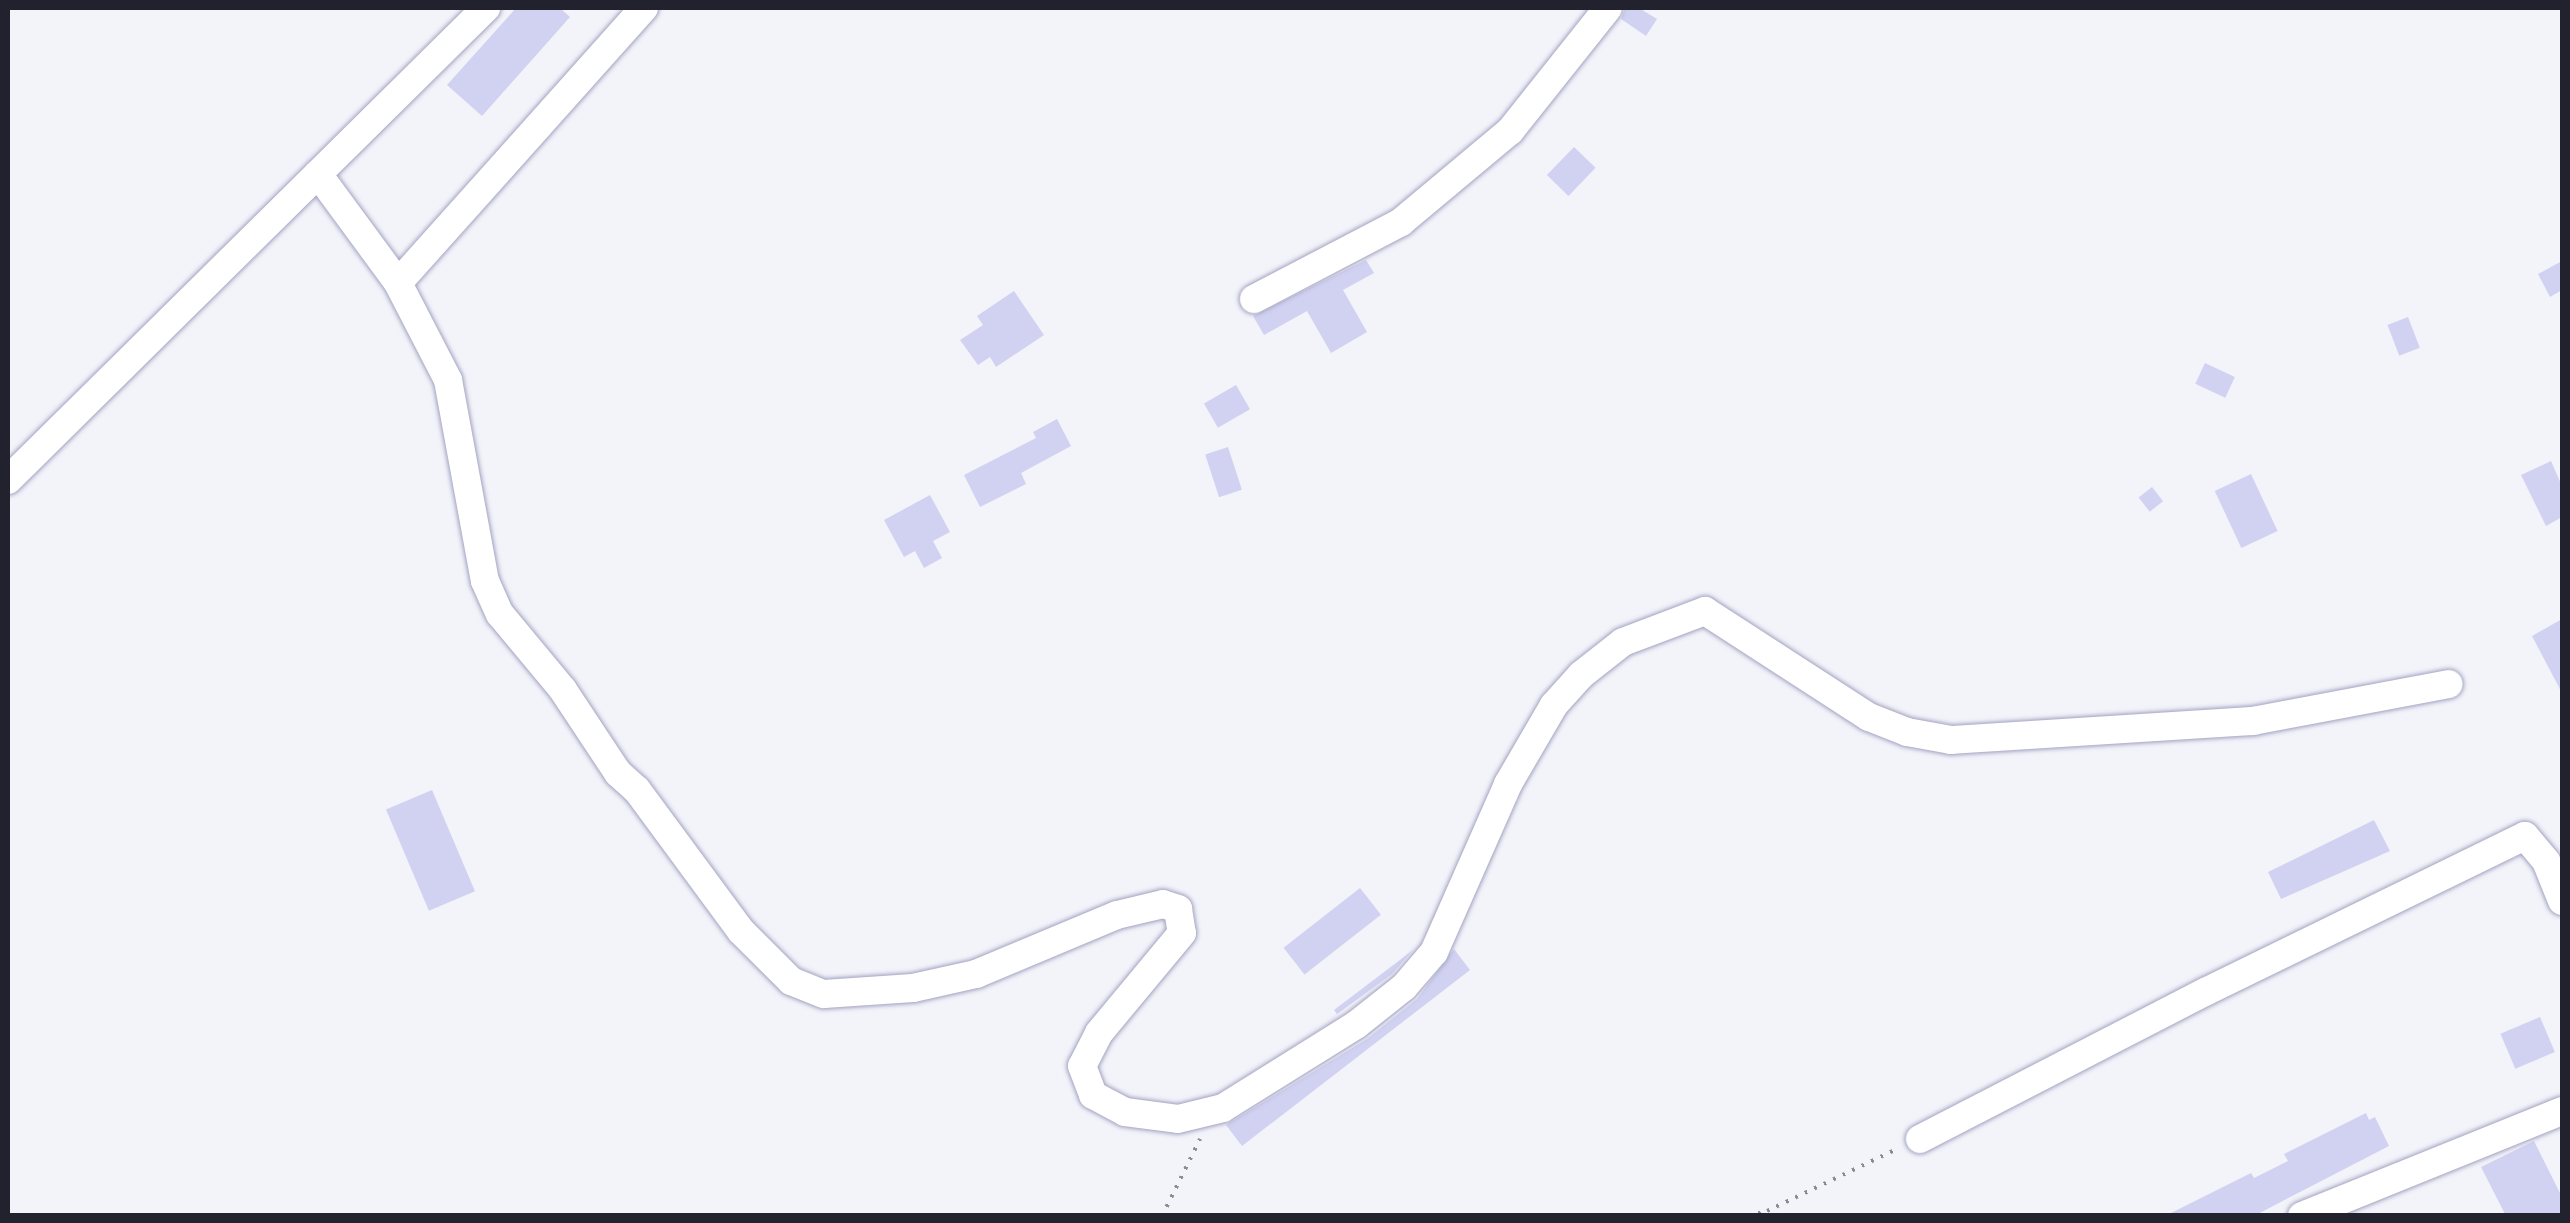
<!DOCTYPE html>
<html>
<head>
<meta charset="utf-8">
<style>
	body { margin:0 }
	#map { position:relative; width:2570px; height:1223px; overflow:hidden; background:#f3f3fa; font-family:"Asap Condensed",sans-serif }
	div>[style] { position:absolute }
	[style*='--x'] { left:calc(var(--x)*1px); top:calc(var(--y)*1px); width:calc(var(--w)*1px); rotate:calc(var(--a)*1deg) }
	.building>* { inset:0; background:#d1d2f1; transform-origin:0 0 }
	.path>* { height:4px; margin-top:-2px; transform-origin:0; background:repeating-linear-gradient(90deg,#8b8b95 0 2.5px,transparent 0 10.5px) }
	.roads { filter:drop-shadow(0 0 2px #a2a3c1) drop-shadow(0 0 2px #a2a3c1) }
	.minor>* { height:28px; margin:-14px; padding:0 14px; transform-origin:14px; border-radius:14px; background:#fff }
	span { translate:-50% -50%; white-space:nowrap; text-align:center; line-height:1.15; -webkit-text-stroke:10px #f3f3fa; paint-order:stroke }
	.frame { position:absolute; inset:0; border:10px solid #22222e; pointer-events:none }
</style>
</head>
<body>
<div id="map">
	<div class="building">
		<i style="clip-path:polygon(516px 8px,560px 8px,570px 17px,482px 116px,447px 85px)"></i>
		<i style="clip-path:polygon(1625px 8px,1639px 8px,1657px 19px,1646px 36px,1621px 19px)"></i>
		<i style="left:1574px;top:147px;width:30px;height:39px;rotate:44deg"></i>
		<i style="clip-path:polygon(1366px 260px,1374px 273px,1343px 290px,1367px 332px,1331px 353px,1307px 311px,1264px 335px,1253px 316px)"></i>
		<i style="clip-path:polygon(2562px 261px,2562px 290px,2550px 297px,2538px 274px)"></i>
		<i style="clip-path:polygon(1014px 291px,1044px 335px,996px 367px,990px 357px,978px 365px,960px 340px,983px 325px,977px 316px)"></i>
		<i style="left:2408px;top:317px;width:33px;height:22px;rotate:69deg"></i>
		<i style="left:2205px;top:363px;width:33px;height:23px;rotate:25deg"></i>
		<i style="left:1236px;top:385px;width:28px;height:37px;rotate:60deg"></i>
		<i style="clip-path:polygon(1057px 419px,1071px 446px,1021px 473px,1026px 484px,980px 507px,964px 475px,1036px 438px,1033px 432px)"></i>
		<i style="left:1228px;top:447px;width:45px;height:24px;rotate:72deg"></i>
		<i style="clip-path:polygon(2551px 461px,2562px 486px,2562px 517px,2546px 526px,2521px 475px)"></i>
		<i style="left:2251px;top:474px;width:63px;height:40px;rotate:65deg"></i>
		<i style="left:2152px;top:487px;width:18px;height:17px;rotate:52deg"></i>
		<i style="clip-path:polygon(930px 495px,950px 532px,933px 541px,942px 558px,924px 568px,915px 551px,904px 557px,884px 520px)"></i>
		<i style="clip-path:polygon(2562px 619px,2562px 693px,2532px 636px)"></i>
		<i style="left:432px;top:790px;width:110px;height:50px;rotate:67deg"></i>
		<i style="clip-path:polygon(2374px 820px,2390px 851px,2281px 899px,2268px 872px)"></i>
		<i style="left:1360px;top:888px;width:34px;height:97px;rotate:52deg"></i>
		<i style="clip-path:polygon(1454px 949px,1470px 970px,1242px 1146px,1226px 1125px,1367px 1039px,1417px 999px)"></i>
		<i style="clip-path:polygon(1413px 950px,1392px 974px,1318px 1028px,1337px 1014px,1334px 1010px)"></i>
		<i style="left:2540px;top:1017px;width:38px;height:43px;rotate:67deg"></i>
		<i style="clip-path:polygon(2366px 1113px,2369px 1120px,2375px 1117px,2389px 1146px,2275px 1205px,2254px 1216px,2165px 1216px,2251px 1173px,2254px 1178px,2288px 1161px,2284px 1154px)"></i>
		<i style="clip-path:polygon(2534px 1141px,2562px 1197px,2562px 1216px,2506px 1216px,2481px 1167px)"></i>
	</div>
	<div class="path">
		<i style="--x:1162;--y:1216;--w:86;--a:-63.7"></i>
		<i style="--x:1748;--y:1216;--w:20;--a:-15"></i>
		<i style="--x:1767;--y:1211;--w:146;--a:-25.5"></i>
	</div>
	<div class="roads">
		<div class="minor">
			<i style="--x:318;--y:174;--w:135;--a:53.7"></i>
			<i style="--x:398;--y:283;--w:109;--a:62.7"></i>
			<i style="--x:448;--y:380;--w:204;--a:79.6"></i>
			<i style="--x:485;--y:581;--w:36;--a:66"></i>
			<i style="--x:500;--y:614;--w:99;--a:50.3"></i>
			<i style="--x:563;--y:690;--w:100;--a:56.5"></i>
			<i style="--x:618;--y:773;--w:25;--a:42"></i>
			<i style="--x:637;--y:790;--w:175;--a:53.6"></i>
			<i style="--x:741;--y:931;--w:71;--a:45"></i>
			<i style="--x:791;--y:981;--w:35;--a:22"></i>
			<i style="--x:824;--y:994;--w:89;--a:-3.9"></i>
			<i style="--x:913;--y:988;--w:65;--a:-12.5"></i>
			<i style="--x:976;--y:974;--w:153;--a:-22.7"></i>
			<i style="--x:1117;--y:915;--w:47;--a:-13.4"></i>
			<i style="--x:1163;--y:904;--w:16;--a:18"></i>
			<i style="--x:1178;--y:909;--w:24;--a:81"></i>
			<i style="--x:1182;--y:933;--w:130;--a:129.7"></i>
			<i style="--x:1099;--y:1033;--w:37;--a:117"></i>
			<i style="--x:1082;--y:1066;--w:31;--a:69"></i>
			<i style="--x:1093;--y:1095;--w:36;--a:28"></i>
			<i style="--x:1125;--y:1112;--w:53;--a:7.5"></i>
			<i style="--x:1178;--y:1119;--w:46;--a:-13.7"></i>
			<i style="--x:1223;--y:1108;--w:157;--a:-32"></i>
			<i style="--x:1356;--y:1025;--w:61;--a:-38.4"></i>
			<i style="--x:1404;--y:987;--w:46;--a:-49.4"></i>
			<i style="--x:1434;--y:952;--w:184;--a:-66.2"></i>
			<i style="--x:1508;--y:784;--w:91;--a:-59.8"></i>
			<i style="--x:1554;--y:705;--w:40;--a:-48"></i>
			<i style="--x:1581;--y:675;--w:53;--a:-38.2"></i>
			<i style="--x:1623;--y:642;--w:88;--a:-20.7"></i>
			<i style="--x:1705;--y:611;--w:195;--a:32.9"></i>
			<i style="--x:1869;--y:717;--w:41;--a:21.5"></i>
			<i style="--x:1907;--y:732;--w:45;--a:10.3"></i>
			<i style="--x:1951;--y:740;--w:303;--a:-3.6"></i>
			<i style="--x:2253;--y:721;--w:199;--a:-10.7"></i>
			<i style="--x:398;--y:283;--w:369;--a:-48.2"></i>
			<i style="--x:1254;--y:299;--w:166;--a:-27.6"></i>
			<i style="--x:1401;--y:222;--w:142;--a:-39.9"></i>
			<i style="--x:1510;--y:131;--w:157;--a:-51.5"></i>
			<i style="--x:8;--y:480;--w:672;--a:-44.64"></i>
			<i style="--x:1920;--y:1139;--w:321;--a:-27.3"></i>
			<i style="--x:2205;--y:992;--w:356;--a:-26"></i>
			<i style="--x:2525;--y:836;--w:33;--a:50"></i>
			<i style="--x:2546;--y:861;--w:43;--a:68.2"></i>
			<i style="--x:2302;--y:1216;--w:280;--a:-22"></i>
		</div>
	</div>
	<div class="frame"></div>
</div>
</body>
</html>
